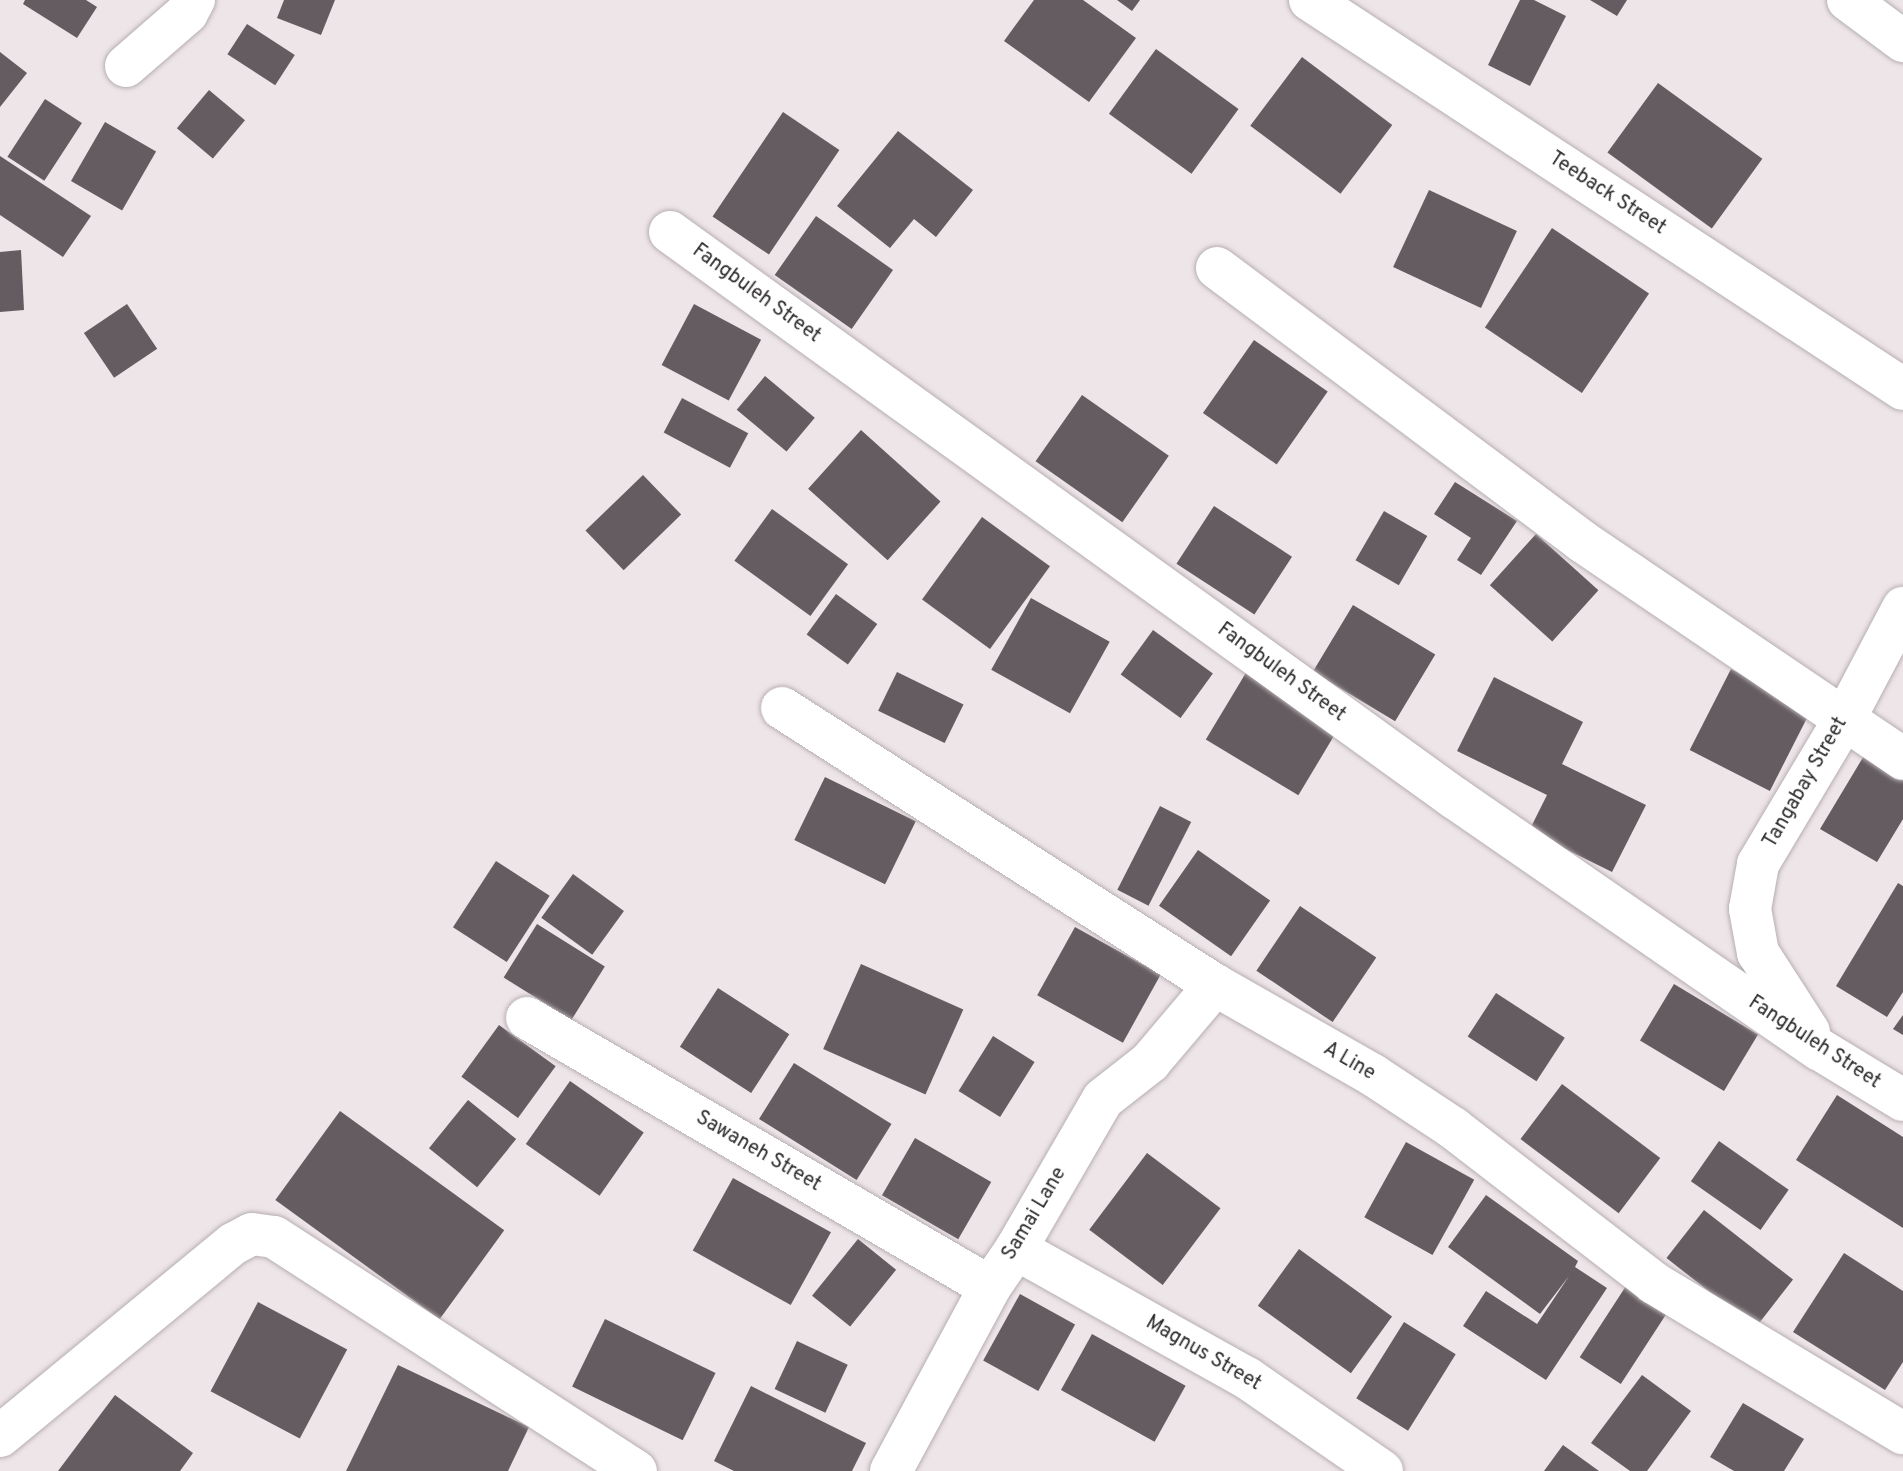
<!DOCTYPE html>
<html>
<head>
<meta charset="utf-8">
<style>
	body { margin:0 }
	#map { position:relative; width:1903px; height:1471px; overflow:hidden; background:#eee5e9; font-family:Overpass,sans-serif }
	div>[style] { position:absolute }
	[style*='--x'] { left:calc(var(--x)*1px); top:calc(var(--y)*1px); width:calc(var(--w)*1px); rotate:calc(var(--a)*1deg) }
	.building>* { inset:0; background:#645c60; transform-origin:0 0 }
	.roads { filter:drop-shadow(0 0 2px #b6aeb2) drop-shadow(0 0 2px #b6aeb2) }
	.minor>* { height:42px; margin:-21px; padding:0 21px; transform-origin:21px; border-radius:21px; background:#fff }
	span { translate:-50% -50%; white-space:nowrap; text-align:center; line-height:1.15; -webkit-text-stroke:8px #fff; paint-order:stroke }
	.street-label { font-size:20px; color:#2d2a2b }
</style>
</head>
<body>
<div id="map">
	<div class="building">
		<i style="clip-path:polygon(25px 0,86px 0,97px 7px,77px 38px,23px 4px)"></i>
		<i style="clip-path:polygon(284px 0,335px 0,321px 35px,277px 18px)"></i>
		<i style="clip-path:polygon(1034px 0,1083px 0,1136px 38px,1089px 102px,1004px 41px)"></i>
		<i style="clip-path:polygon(1117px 0,1140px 0,1132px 11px)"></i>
		<i style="clip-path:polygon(1520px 0,1534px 0,1566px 16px,1530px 86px,1488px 65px)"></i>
		<i style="clip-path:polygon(1590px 0,1627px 0,1617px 16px)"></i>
		<i style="left:247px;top:24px;width:57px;height:36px;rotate:33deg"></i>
		<i style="left:1156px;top:49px;width:102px;height:80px;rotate:36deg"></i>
		<i style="clip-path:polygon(0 52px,27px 73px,0 107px)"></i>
		<i style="left:1302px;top:57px;width:113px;height:86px;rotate:37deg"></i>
		<i style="left:1658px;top:83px;width:129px;height:86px;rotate:36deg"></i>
		<i style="left:209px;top:90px;width:47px;height:50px;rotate:40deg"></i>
		<i style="left:45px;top:99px;width:44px;height:69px;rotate:33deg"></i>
		<i style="left:783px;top:112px;width:68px;height:126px;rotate:34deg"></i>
		<i style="left:105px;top:122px;width:59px;height:68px;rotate:30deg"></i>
		<i style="clip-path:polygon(898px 131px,973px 190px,936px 237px,914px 219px,890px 248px,837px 206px)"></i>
		<i style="clip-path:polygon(0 156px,91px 216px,63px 257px,0 215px)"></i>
		<i style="left:1429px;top:190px;width:97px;height:85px;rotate:25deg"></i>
		<i style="left:816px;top:216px;width:94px;height:72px;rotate:35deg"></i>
		<i style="left:1552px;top:228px;width:117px;height:120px;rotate:34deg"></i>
		<i style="clip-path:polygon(21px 250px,24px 310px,0 312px,0 252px)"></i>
		<i style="left:127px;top:304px;width:54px;height:52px;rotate:56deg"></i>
		<i style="left:694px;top:304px;width:76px;height:69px;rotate:28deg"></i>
		<i style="left:1254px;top:340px;width:90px;height:89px;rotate:35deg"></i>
		<i style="left:765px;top:376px;width:65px;height:44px;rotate:40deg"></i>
		<i style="left:1082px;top:395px;width:106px;height:81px;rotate:35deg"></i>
		<i style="left:682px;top:398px;width:75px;height:39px;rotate:28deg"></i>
		<i style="left:861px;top:430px;width:107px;height:79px;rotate:42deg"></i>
		<i style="left:643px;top:475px;width:55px;height:80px;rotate:46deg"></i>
		<i style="clip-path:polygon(1455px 482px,1517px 521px,1481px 575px,1457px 560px,1471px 538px,1434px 514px)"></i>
		<i style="left:1214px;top:506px;width:93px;height:69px;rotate:33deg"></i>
		<i style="left:772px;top:509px;width:94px;height:64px;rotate:36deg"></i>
		<i style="left:1384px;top:511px;width:50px;height:57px;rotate:30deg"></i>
		<i style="left:982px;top:517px;width:84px;height:102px;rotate:36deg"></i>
		<i style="left:1536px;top:534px;width:84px;height:69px;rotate:42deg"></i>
		<i style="left:836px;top:594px;width:51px;height:50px;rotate:36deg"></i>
		<i style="left:1031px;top:598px;width:90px;height:82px;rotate:29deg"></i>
		<i style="left:1353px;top:605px;width:96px;height:78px;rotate:31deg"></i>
		<i style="left:1153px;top:630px;width:74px;height:55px;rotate:36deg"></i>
		<i style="left:1731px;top:669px;width:90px;height:91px;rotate:27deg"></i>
		<i style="left:1247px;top:671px;width:108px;height:80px;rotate:31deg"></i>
		<i style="left:897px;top:672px;width:74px;height:43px;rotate:26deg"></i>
		<i style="clip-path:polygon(1494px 677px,1583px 722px,1562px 764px,1646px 805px,1612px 872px,1529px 831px,1547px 795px,1457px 751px)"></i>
		<i style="clip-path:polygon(1865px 754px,1903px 776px,1903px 819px,1877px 862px,1820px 829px)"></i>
		<i style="left:825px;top:777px;width:101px;height:70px;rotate:26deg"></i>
		<i style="left:1160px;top:806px;width:35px;height:94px;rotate:27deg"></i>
		<i style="left:1198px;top:850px;width:88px;height:68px;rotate:35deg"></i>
		<i style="left:496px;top:861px;width:64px;height:79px;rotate:33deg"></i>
		<i style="left:573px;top:874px;width:63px;height:54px;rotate:36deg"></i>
		<i style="clip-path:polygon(1898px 883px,1903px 886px,1903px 992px,1887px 1017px,1836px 986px)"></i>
		<i style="left:1300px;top:906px;width:92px;height:78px;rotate:34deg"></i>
		<i style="left:537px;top:924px;width:80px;height:63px;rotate:32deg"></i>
		<i style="left:1075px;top:927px;width:98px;height:78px;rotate:29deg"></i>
		<i style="left:861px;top:964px;width:112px;height:93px;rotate:24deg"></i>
		<i style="left:1674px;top:984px;width:98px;height:66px;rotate:31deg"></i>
		<i style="left:718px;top:988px;width:85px;height:70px;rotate:33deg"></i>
		<i style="left:1496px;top:993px;width:82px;height:52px;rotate:33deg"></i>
		<i style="clip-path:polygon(1903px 1015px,1903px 1035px,1893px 1029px)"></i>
		<i style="left:499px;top:1025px;width:70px;height:64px;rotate:36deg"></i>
		<i style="left:993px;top:1036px;width:49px;height:65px;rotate:32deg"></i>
		<i style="left:794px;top:1063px;width:115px;height:66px;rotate:32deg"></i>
		<i style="left:570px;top:1081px;width:90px;height:77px;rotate:35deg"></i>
		<i style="left:1562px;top:1084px;width:123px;height:69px;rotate:37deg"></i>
		<i style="clip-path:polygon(1837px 1095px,1903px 1137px,1903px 1228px,1796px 1160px)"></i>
		<i style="left:468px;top:1100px;width:62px;height:62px;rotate:39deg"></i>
		<i style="left:340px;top:1111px;width:203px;height:110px;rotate:36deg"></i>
		<i style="left:915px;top:1138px;width:88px;height:66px;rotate:30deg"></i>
		<i style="left:1719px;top:1141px;width:85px;height:49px;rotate:35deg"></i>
		<i style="left:1406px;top:1142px;width:78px;height:86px;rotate:29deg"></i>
		<i style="left:1147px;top:1153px;width:92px;height:96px;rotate:37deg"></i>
		<i style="left:733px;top:1178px;width:112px;height:83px;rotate:29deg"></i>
		<i style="clip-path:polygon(1486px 1195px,1578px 1261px,1575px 1267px,1607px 1288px,1546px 1380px,1463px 1326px,1486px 1291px,1537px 1324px,1569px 1276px,1540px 1314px,1448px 1247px)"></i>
		<i style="left:1704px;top:1210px;width:113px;height:61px;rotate:38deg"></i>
		<i style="left:858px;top:1239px;width:49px;height:73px;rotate:39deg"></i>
		<i style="left:1299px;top:1249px;width:115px;height:70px;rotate:36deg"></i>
		<i style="clip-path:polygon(1844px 1253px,1903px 1291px,1903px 1362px,1885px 1390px,1793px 1332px)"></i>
		<i style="left:1626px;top:1286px;width:49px;height:85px;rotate:33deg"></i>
		<i style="left:1020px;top:1294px;width:63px;height:76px;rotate:29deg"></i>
		<i style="left:258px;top:1302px;width:101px;height:101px;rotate:28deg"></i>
		<i style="left:605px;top:1319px;width:123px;height:75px;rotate:26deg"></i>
		<i style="left:1404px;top:1322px;width:61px;height:90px;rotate:32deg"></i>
		<i style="left:1092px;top:1334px;width:107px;height:64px;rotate:29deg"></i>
		<i style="left:797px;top:1341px;width:56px;height:53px;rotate:25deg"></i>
		<i style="clip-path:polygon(398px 1365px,529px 1427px,508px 1471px,346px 1471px)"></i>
		<i style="clip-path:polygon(1642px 1375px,1691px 1411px,1647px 1471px,1630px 1471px,1591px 1443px)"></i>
		<i style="clip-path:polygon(751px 1386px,866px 1443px,852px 1471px,734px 1471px,714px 1461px)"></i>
		<i style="clip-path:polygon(115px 1395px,193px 1453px,180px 1471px,58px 1471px)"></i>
		<i style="clip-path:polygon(1743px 1403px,1804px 1439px,1784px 1471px,1734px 1471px,1710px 1457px)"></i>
		<i style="clip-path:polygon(1563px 1445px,1599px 1471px,1544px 1471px)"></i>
	</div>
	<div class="roads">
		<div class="minor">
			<i style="--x:1310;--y:0;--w:709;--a:33.26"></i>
			<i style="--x:1848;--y:0;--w:69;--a:36.7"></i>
			<i style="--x:126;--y:66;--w:81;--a:-41"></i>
			<i style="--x:187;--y:13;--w:15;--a:-62"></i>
			<i style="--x:670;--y:232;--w:969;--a:35.81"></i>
			<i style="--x:1456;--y:799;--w:441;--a:34.6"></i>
			<i style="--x:1819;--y:1049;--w:98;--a:31.3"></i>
			<i style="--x:1217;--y:268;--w:457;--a:36.8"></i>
			<i style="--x:1583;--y:542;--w:387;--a:34.1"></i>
			<i style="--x:782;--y:708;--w:514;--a:32.61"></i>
			<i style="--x:1215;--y:985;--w:182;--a:29.7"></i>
			<i style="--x:1373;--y:1075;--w:96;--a:33.5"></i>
			<i style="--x:1453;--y:1128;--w:254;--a:37.6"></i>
			<i style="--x:1654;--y:1283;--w:291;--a:31.1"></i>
			<i style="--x:527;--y:1018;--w:535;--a:30.16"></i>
			<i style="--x:1809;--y:1032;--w:94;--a:-122.8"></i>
			<i style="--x:1758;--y:953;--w:45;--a:-100.3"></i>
			<i style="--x:1750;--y:909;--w:46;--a:-79.9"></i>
			<i style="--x:1758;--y:864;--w:168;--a:-59.2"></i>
			<i style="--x:1844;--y:720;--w:127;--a:-62.2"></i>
			<i style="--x:1016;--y:1249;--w:265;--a:29.2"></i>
			<i style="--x:1247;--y:1378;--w:164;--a:34.6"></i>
			<i style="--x:0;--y:1436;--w:302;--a:-39.5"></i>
			<i style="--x:233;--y:1244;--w:21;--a:-28"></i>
			<i style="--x:252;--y:1234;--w:22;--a:8"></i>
			<i style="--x:274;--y:1237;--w:431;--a:32.9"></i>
			<i style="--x:891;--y:1471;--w:209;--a:-61.7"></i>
			<i style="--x:990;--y:1287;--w:46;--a:-55.6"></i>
			<i style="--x:1016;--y:1249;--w:173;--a:-59.9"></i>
			<i style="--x:1103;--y:1099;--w:60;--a:-38.2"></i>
			<i style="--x:1150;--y:1062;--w:101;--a:-49.8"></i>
		</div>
	</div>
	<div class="street-label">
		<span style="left:1607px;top:194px;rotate:33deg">Teeback Street</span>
		<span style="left:756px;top:294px;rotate:36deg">Fangbuleh Street</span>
		<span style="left:1281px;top:673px;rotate:36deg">Fangbuleh Street</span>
		<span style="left:1806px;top:783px;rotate:-60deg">Tangabay Street</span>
		<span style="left:1814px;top:1043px;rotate:33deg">Fangbuleh Street</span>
		<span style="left:1349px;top:1062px;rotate:30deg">A Line</span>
		<span style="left:758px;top:1152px;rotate:30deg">Sawaneh Street</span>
		<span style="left:1035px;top:1214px;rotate:-59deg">Samai Lane</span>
		<span style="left:1203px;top:1354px;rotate:30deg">Magnus Street</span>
	</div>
</div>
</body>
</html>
